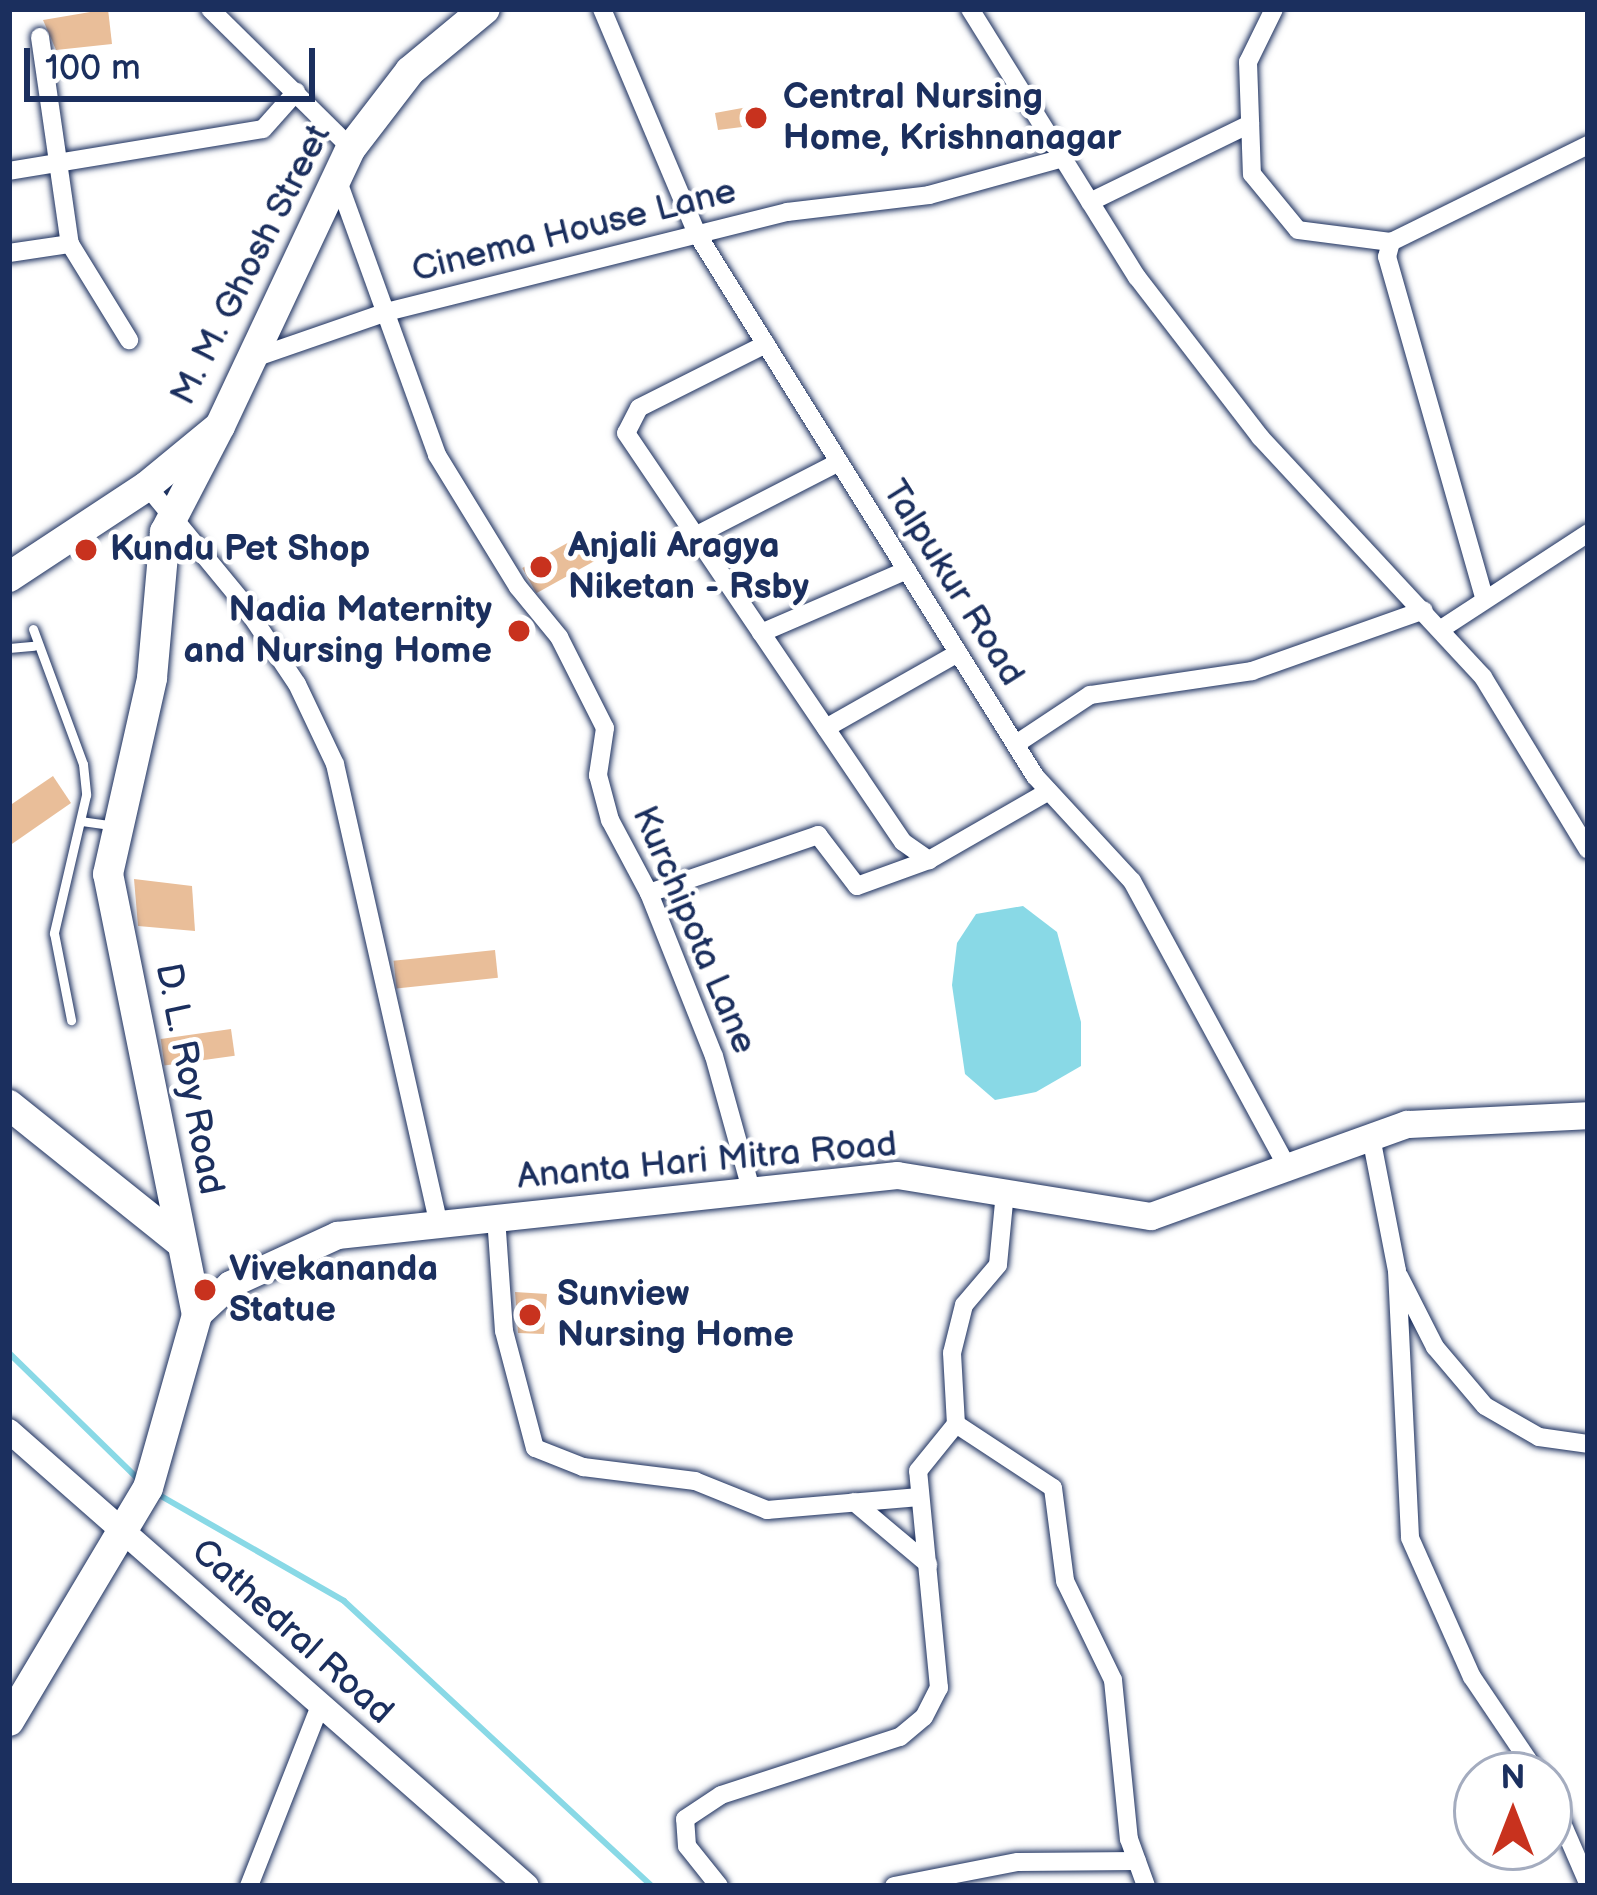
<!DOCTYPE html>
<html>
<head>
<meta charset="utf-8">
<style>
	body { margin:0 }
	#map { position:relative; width:1597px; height:1895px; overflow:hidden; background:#fff; font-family:"Balsamiq Sans",sans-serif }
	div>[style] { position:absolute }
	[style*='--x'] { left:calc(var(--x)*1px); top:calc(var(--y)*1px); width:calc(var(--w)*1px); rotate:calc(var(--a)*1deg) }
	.water>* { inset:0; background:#89d9e6 }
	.stream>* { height:6px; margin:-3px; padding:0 3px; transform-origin:3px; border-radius:3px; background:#89d9e6 }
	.building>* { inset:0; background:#e9be99; transform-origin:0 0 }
	.roads { filter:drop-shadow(0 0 3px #1b2f5e) drop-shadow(0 0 3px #1b2f5e) }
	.service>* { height:9px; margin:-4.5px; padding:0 4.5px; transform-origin:4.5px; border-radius:4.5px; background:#fff }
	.minor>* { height:18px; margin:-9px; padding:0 9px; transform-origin:9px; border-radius:9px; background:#fff }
	.tertiary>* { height:24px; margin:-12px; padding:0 12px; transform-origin:12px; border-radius:12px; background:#fff }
	.secondary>* { height:27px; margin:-13.5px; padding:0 13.5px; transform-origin:13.5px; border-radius:13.5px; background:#fff }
	.primary>* { height:30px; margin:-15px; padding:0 15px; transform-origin:15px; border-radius:15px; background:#fff }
	.dots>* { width:33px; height:33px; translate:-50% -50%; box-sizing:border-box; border:6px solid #fff; border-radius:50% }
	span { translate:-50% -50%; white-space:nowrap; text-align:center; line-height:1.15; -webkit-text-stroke:9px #fff; paint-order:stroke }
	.poi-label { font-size:36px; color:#1b2f5e; font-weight:700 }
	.left { translate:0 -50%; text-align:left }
	.right { translate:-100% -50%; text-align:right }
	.street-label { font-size:36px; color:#1b2f5e }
	.frame { position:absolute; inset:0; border:12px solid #1b2f5e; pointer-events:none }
	.north { position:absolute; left:1453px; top:1751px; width:120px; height:120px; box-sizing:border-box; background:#fff; border:3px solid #a4acbf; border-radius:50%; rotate:0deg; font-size:33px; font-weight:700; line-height:48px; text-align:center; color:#1b2f5e }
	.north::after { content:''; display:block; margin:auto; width:42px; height:54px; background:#c8321e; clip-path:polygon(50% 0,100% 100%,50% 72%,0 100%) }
	.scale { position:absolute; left:24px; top:48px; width:291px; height:54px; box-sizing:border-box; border:6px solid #1b2f5e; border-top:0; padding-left:15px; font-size:36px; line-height:42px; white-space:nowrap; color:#1b2f5e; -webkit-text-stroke:9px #fff; paint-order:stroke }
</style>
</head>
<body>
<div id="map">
	<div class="water">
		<i style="clip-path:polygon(1023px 906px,1057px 932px,1081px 1022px,1081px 1066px,1036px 1092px,995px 1100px,965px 1074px,952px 985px,957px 943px,976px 914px)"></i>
	</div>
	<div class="stream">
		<i style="--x:9;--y:1353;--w:182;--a:44.3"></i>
		<i style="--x:154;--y:1492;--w:219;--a:29.8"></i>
		<i style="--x:344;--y:1601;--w:420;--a:42.8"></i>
	</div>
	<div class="building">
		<i style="clip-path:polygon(108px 9px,112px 44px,56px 50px,43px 20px)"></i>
		<i style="clip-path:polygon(764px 104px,767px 124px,718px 130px,715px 113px)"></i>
		<i style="left:580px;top:536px;width:29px;height:66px;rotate:61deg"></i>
		<i style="clip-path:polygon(53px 776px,71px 803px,9px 846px,9px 806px)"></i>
		<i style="clip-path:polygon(134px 879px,192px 886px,195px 931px,138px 926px)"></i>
		<i style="left:495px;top:950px;width:28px;height:102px;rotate:84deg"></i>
		<i style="left:231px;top:1029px;width:27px;height:71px;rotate:82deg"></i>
		<i style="clip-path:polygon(515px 1292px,547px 1294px,544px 1334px,518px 1333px)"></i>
	</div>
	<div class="roads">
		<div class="service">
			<i style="--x:33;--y:629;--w:144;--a:69.7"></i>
			<i style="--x:83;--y:764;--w:31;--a:84"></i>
			<i style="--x:86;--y:795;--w:142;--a:103.1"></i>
			<i style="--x:54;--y:933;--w:89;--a:78.9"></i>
			<i style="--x:9;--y:648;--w:25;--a:-5"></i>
			<i style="--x:81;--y:821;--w:34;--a:8"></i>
		</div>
		<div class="minor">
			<i style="--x:210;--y:9;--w:198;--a:44.6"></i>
			<i style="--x:602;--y:9;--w:244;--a:67.1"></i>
			<i style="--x:697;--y:234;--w:639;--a:58.05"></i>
			<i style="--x:1035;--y:776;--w:143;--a:47.3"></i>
			<i style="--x:1132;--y:881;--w:325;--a:61.5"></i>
			<i style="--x:970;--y:9;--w:316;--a:58.1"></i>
			<i style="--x:1137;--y:277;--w:202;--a:52.4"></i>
			<i style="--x:1260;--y:437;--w:328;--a:47.1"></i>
			<i style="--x:1483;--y:677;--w:202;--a:58.7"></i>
			<i style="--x:1274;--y:9;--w:59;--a:116.1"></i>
			<i style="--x:1248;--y:62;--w:112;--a:88"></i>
			<i style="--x:1252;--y:174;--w:72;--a:50.6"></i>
			<i style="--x:1298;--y:230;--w:94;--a:7.4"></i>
			<i style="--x:40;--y:37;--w:209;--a:81.8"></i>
			<i style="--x:70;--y:244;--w:113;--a:58.4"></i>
			<i style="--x:9;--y:171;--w:257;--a:-9.4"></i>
			<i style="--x:263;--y:129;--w:50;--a:-48.3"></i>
			<i style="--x:339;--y:184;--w:288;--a:70.1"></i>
			<i style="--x:437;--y:455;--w:155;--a:58.5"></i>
			<i style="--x:518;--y:587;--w:65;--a:50.6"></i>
			<i style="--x:559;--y:637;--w:102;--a:63.2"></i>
			<i style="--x:605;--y:728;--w:48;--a:98.5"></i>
			<i style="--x:598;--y:775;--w:47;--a:75.1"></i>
			<i style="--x:610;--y:820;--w:83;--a:61.9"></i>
			<i style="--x:649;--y:893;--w:175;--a:68.3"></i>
			<i style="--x:714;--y:1056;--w:138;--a:74.5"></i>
			<i style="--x:1090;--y:202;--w:178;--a:-26"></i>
			<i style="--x:9;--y:253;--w:62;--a:-8.4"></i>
			<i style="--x:766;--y:344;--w:142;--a:153.3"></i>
			<i style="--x:639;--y:408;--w:28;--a:117"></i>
			<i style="--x:626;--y:433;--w:494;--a:55.9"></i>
			<i style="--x:903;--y:842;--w:32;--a:35"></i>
			<i style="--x:929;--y:860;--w:138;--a:-29.9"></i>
			<i style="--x:251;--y:359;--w:147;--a:-19.1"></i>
			<i style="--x:390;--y:311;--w:409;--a:-14"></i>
			<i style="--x:787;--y:212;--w:143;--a:-6.8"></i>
			<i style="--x:929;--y:195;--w:136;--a:-15.4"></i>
			<i style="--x:147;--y:486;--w:146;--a:50.5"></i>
			<i style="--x:240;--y:599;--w:102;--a:56.2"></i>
			<i style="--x:297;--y:684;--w:89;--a:64.6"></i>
			<i style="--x:335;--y:764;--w:469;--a:77.3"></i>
			<i style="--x:695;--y:536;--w:162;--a:-27.2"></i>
			<i style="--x:1484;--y:597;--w:354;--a:-105.9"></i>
			<i style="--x:1387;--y:257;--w:16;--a:-75"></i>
			<i style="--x:1391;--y:242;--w:220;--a:-26.2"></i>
			<i style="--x:1441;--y:629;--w:176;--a:-33.1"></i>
			<i style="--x:761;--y:633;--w:159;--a:-23.3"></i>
			<i style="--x:826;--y:728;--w:152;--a:-29.6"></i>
			<i style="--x:1016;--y:744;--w:89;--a:-33.5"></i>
			<i style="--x:1090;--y:695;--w:164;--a:-8.4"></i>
			<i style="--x:1252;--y:671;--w:182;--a:-19.5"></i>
			<i style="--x:649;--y:893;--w:179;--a:-18.9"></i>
			<i style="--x:818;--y:835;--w:64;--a:52.6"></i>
			<i style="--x:857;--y:886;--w:77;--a:-19.9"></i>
			<i style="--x:1371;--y:1137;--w:136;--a:79"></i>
			<i style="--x:1397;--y:1271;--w:267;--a:87.2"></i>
			<i style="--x:1410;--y:1538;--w:152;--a:66"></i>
			<i style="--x:1472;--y:1677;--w:118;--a:56"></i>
			<i style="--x:1005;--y:1192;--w:73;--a:95.5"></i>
			<i style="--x:998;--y:1265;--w:52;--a:130.4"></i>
			<i style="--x:964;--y:1305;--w:49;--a:104"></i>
			<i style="--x:952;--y:1353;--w:71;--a:86.8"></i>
			<i style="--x:956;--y:1424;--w:116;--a:33.4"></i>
			<i style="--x:1053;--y:1488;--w:94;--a:82.6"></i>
			<i style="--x:1065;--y:1581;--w:110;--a:64.1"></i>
			<i style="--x:1113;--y:1680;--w:160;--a:84.3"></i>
			<i style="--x:1129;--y:1839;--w:50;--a:70.1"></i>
			<i style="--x:496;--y:1217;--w:114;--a:86"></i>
			<i style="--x:504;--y:1331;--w:121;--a:75.2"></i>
			<i style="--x:535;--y:1448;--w:52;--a:21.6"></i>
			<i style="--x:583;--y:1467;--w:113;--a:7.1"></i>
			<i style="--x:695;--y:1481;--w:78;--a:21.9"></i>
			<i style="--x:767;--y:1510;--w:153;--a:-4.9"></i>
			<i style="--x:1399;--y:1276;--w:80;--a:63.1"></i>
			<i style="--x:1435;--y:1347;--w:77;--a:49.7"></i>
			<i style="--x:1485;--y:1406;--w:62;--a:29.9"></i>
			<i style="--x:1539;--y:1437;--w:49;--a:8.1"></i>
			<i style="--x:854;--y:1502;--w:97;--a:40"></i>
			<i style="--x:1549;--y:1793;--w:98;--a:66.6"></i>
			<i style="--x:249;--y:1886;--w:191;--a:-68.5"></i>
			<i style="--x:719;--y:1886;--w:51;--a:-128.7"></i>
			<i style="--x:687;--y:1846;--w:27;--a:-94"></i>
			<i style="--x:685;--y:1819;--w:43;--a:-33.7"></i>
			<i style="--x:721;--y:1795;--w:188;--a:-18"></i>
			<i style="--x:900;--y:1737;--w:31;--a:-40"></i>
			<i style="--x:924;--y:1717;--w:33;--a:-63"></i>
			<i style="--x:939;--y:1688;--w:218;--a:-95.5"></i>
			<i style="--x:918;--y:1471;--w:60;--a:-51"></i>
			<i style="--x:894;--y:1886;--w:126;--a:-11"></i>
			<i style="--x:1018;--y:1862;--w:119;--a:-0.5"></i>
		</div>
		<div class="tertiary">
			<i style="--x:9;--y:1431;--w:689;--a:41.3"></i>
		</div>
		<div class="secondary">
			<i style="--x:197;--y:1315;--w:45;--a:-43.2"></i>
			<i style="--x:230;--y:1284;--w:118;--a:-24.6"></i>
			<i style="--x:337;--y:1235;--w:563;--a:-6.12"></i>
			<i style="--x:897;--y:1175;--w:257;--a:9.2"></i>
			<i style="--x:1151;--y:1216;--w:272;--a:-19.8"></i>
			<i style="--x:1407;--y:1124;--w:181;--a:-2.8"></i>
		</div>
		<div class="primary">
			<i style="--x:9;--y:577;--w:165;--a:-33.4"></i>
			<i style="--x:147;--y:486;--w:94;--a:-39.4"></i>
			<i style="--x:220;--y:426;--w:307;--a:-64.8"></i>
			<i style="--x:351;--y:148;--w:97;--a:-52.5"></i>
			<i style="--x:410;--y:71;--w:97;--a:-39.6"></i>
			<i style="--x:9;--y:1105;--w:221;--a:38.7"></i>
			<i style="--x:9;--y:1721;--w:271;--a:-59.2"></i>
			<i style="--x:148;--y:1488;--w:180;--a:-74.2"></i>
			<i style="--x:197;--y:1315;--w:450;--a:-101.4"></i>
			<i style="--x:108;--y:874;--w:201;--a:-77.3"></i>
			<i style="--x:152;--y:678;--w:147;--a:-84.9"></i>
			<i style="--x:165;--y:532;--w:119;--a:-62.6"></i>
		</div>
	</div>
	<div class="dots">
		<i style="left:756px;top:118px;background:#c8321e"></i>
		<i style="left:86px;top:550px;background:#c8321e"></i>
		<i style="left:541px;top:567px;background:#c8321e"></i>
		<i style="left:519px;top:631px;background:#c8321e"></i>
		<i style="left:205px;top:1290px;background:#c8321e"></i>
		<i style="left:530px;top:1315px;background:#c8321e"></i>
	</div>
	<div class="poi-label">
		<span class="left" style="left:783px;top:118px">Central Nursing<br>Home, Krishnanagar</span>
		<span class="left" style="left:568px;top:567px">Anjali Aragya<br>Niketan - Rsby</span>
		<span class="left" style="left:110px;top:550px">Kundu Pet Shop</span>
		<span class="right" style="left:492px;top:631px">Nadia Maternity<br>and Nursing Home</span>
		<span class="left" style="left:229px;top:1290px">Vivekananda<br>Statue</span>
		<span class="left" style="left:557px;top:1315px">Sunview<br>Nursing Home</span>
	</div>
	<div class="street-label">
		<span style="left:574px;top:231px;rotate:-14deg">Cinema House Lane</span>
		<span style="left:251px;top:265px;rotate:-63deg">M. M. Ghosh Street</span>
		<span style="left:953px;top:583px;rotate:58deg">Talpukur Road</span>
		<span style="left:694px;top:930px;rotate:67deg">Kurchipota Lane</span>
		<span style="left:189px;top:1079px;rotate:79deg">D. L. Roy Road</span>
		<span style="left:707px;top:1161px;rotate:-5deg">Ananta Hari Mitra Road</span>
		<span style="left:292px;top:1632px;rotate:42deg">Cathedral Road</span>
	</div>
	<div class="frame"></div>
	<div class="north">N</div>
	<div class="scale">100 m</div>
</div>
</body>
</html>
